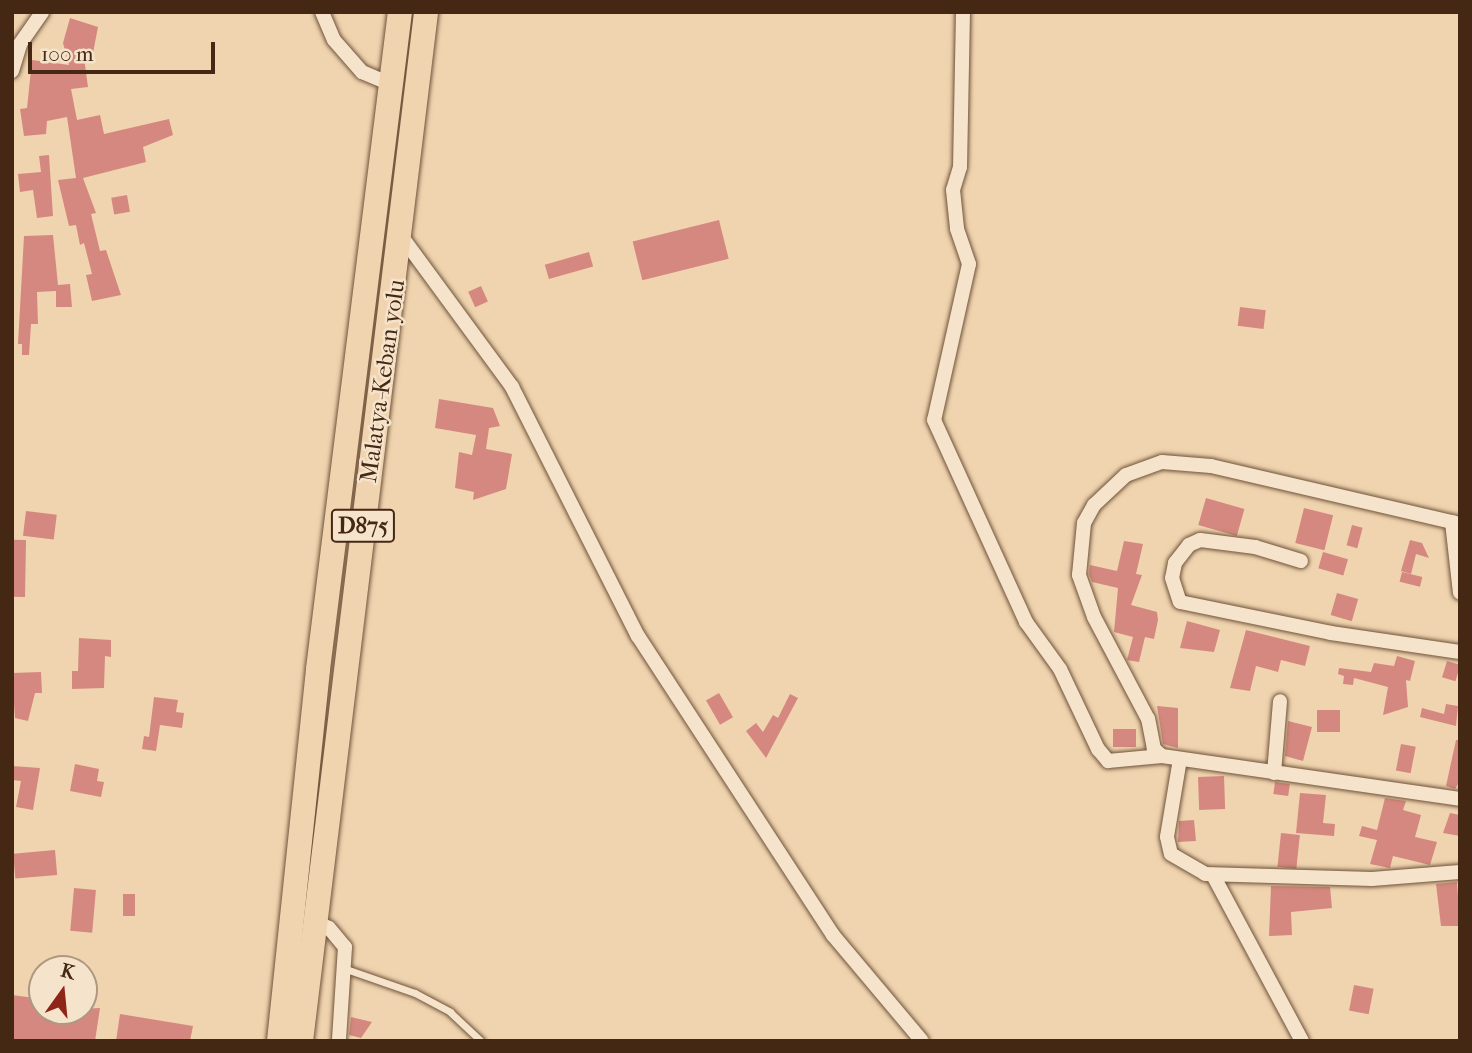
<!DOCTYPE html>
<html>
<head>
<meta charset="utf-8">
<style>
	body { margin:0 }
	#map { position:relative; width:1472px; height:1053px; overflow:hidden; background:#f0d4af; font-family:"IM FELL French Canon",serif }
	div>[style] { position:absolute }
	[style*='--x'] { left:calc(var(--x)*1px); top:calc(var(--y)*1px); width:calc(var(--w)*1px); rotate:calc(var(--a)*1deg) }
	.building>* { inset:0; background:#d5887f; transform-origin:0 0 }
	.roads { filter:drop-shadow(0 0 2px #6f533a) drop-shadow(0 0 2px #6f533a) }
	.service>* { height:7px; margin:-3.5px; padding:0 3.5px; transform-origin:3.5px; border-radius:3.5px; background:#f5e3cb }
	.minor>* { height:14px; margin:-7px; padding:0 7px; transform-origin:7px; border-radius:7px; background:#f5e3cb }
	.trunk>* { height:24px; margin:-12px; padding:0 12px; transform-origin:12px; border-radius:12px; background:#f0d4af }
	span { translate:-50% -50%; white-space:nowrap; text-align:center; line-height:1.15; -webkit-text-stroke:5px #f5e3cb; paint-order:stroke }
	.shield-label span { padding:2px 5px; background:#f5e3cb; border:2px solid; border-radius:5px; -webkit-text-stroke-width:0 }
	.shield-label { font-size:23px; color:#442813; font-weight:700 }
	.street-label { font-size:24px; color:#442813 }
	.frame { position:absolute; inset:0; border:14px solid #442813; pointer-events:none }
	.north { position:absolute; left:28px; top:955px; width:70px; height:70px; box-sizing:border-box; background:#f5e3cb; border:2px solid #ae9881; border-radius:50%; rotate:15deg; font-size:19px; font-weight:700; line-height:28px; text-align:center; color:#442813 }
	.north::after { content:''; display:block; margin:auto; width:24px; height:32px; background:#8f2418; clip-path:polygon(50% 0,100% 100%,50% 72%,0 100%) }
	.scale { position:absolute; left:28px; top:42px; width:187px; height:32px; box-sizing:border-box; border:4px solid #442813; border-top:0; padding-left:9px; font-size:21px; line-height:24px; white-space:nowrap; color:#442813; -webkit-text-stroke:5px #f5e3cb; paint-order:stroke }
</style>
</head>
<body>
<div id="map">
	<div class="building">
		<i style="clip-path:polygon(70px 18px,98px 27px,93px 53px,83px 50px,88px 87px,71px 89px,77px 120px,100px 115px,104px 134px,169px 119px,173px 135px,143px 147px,146px 162px,83px 178px,96px 213px,91px 214px,100px 251px,106px 250px,121px 295px,92px 301px,86px 275px,92px 274px,84px 243px,80px 245px,76px 225px,69px 226px,58px 180px,76px 178px,67px 117px,47px 121px,46px 134px,24px 136px,20px 109px,27px 108px,32px 60px,69px 65px,63px 43px)"></i>
		<i style="clip-path:polygon(49px 155px,53px 216px,37px 218px,33px 190px,20px 192px,18px 174px,41px 172px,39px 156px)"></i>
		<i style="left:127px;top:195px;width:17px;height:16px;rotate:80deg"></i>
		<i style="left:719px;top:220px;width:40px;height:89px;rotate:76deg"></i>
		<i style="clip-path:polygon(53px 235px,58px 285px,70px 284px,72px 307px,56px 307px,56px 291px,37px 292px,38px 324px,31px 324px,29px 355px,22px 355px,22px 344px,18px 344px,24px 236px)"></i>
		<i style="left:589px;top:252px;width:15px;height:46px;rotate:74deg"></i>
		<i style="left:481px;top:286px;width:17px;height:14px;rotate:66deg"></i>
		<i style="left:1240px;top:307px;width:26px;height:19px;rotate:7deg"></i>
		<i style="clip-path:polygon(439px 399px,493px 408px,500px 426px,489px 428px,486px 449px,512px 454px,506px 489px,473px 500px,474px 492px,455px 488px,459px 452px,472px 455px,476px 435px,435px 428px)"></i>
		<i style="left:1206px;top:498px;width:40px;height:28px;rotate:16deg"></i>
		<i style="left:1304px;top:508px;width:30px;height:36px;rotate:14deg"></i>
		<i style="left:26px;top:511px;width:31px;height:25px;rotate:7deg"></i>
		<i style="left:1352px;top:525px;width:11px;height:21px;rotate:15deg"></i>
		<i style="left:26px;top:540px;width:57px;height:14px;rotate:91deg"></i>
		<i style="clip-path:polygon(1410px 540px,1422px 543px,1429px 558px,1416px 554px,1411px 574px,1401px 571px)"></i>
		<i style="clip-path:polygon(1124px 541px,1143px 544px,1136px 574px,1142px 575px,1131px 605px,1157px 612px,1158px 620px,1154px 639px,1145px 637px,1139px 662px,1127px 660px,1133px 637px,1114px 632px,1118px 588px,1092px 582px,1089px 574px,1090px 565px,1117px 571px)"></i>
		<i style="left:1323px;top:552px;width:26px;height:17px;rotate:16deg"></i>
		<i style="left:1402px;top:572px;width:21px;height:10px;rotate:14deg"></i>
		<i style="left:1337px;top:593px;width:22px;height:23px;rotate:16deg"></i>
		<i style="clip-path:polygon(1187px 621px,1220px 630px,1214px 652px,1180px 648px)"></i>
		<i style="clip-path:polygon(1246px 630px,1310px 646px,1305px 666px,1281px 660px,1278px 672px,1256px 666px,1250px 691px,1230px 688px)"></i>
		<i style="clip-path:polygon(79px 638px,111px 640px,111px 657px,105px 656px,104px 688px,72px 689px,72px 671px,78px 671px)"></i>
		<i style="clip-path:polygon(1397px 656px,1415px 661px,1410px 681px,1406px 680px,1408px 707px,1383px 715px,1388px 687px,1354px 678px,1353px 685px,1343px 684px,1344px 676px,1338px 674px,1339px 668px,1371px 672px,1374px 663px,1394px 666px)"></i>
		<i style="left:1447px;top:661px;width:14px;height:17px;rotate:17deg"></i>
		<i style="clip-path:polygon(41px 672px,42px 693px,35px 693px,28px 721px,15px 718px,12px 673px)"></i>
		<i style="left:719px;top:693px;width:28px;height:15px;rotate:60deg"></i>
		<i style="clip-path:polygon(790px 694px,798px 698px,766px 758px,746px 731px,756px 723px,763px 732px,773px 715px,778px 718px)"></i>
		<i style="clip-path:polygon(154px 697px,178px 700px,176px 712px,184px 713px,182px 728px,160px 725px,156px 751px,142px 749px,144px 736px,149px 737px)"></i>
		<i style="clip-path:polygon(1446px 704px,1458px 706px,1456px 726px,1420px 717px,1422px 708px,1444px 714px)"></i>
		<i style="clip-path:polygon(1157px 706px,1178px 708px,1178px 748px,1163px 744px)"></i>
		<i style="left:1317px;top:710px;width:23px;height:22px"></i>
		<i style="clip-path:polygon(1288px 721px,1312px 727px,1303px 761px,1285px 756px)"></i>
		<i style="left:1113px;top:729px;width:23px;height:18px"></i>
		<i style="clip-path:polygon(1456px 740px,1460px 740px,1460px 781px,1455px 789px,1446px 786px)"></i>
		<i style="left:1401px;top:744px;width:15px;height:27px;rotate:11deg"></i>
		<i style="clip-path:polygon(75px 764px,99px 769px,97px 781px,104px 782px,101px 797px,70px 791px)"></i>
		<i style="clip-path:polygon(12px 766px,40px 768px,33px 810px,16px 807px,21px 781px,12px 780px)"></i>
		<i style="left:1224px;top:776px;width:33px;height:26px;rotate:88deg"></i>
		<i style="left:1275px;top:782px;width:15px;height:12px;rotate:8deg"></i>
		<i style="clip-path:polygon(1300px 793px,1326px 795px,1323px 823px,1335px 824px,1334px 836px,1296px 833px)"></i>
		<i style="clip-path:polygon(1385px 798px,1406px 801px,1403px 810px,1421px 815px,1415px 837px,1437px 842px,1430px 865px,1393px 856px,1390px 868px,1370px 864px,1377px 840px,1359px 836px,1362px 826px,1377px 830px)"></i>
		<i style="clip-path:polygon(1450px 813px,1460px 815px,1460px 836px,1443px 833px)"></i>
		<i style="clip-path:polygon(1194px 820px,1196px 841px,1178px 842px,1179px 821px)"></i>
		<i style="left:1281px;top:833px;width:19px;height:34px;rotate:6deg"></i>
		<i style="left:55px;top:850px;width:25px;height:42px;rotate:85deg"></i>
		<i style="clip-path:polygon(1457px 882px,1460px 926px,1441px 926px,1436px 884px)"></i>
		<i style="clip-path:polygon(1271px 886px,1330px 887px,1332px 908px,1291px 912px,1292px 935px,1269px 936px)"></i>
		<i style="left:74px;top:888px;width:22px;height:43px;rotate:5deg"></i>
		<i style="left:123px;top:894px;width:12px;height:22px"></i>
		<i style="left:1354px;top:985px;width:20px;height:26px;rotate:11deg"></i>
		<i style="clip-path:polygon(12px 995px,42px 999px,42px 1011px,100px 1008px,95px 1041px,12px 1041px)"></i>
		<i style="clip-path:polygon(120px 1014px,193px 1026px,190px 1041px,116px 1041px)"></i>
		<i style="clip-path:polygon(351px 1017px,372px 1022px,361px 1038px,349px 1035px)"></i>
	</div>
	<div class="roads">
		<div class="service">
			<i style="--x:346;--y:969;--w:73;--a:19.2"></i>
			<i style="--x:415;--y:993;--w:40;--a:28"></i>
			<i style="--x:450;--y:1012;--w:42;--a:43.1"></i>
		</div>
		<div class="minor">
			<i style="--x:322;--y:12;--w:30;--a:67"></i>
			<i style="--x:334;--y:40;--w:43;--a:48.8"></i>
			<i style="--x:362;--y:72;--w:33;--a:23"></i>
			<i style="--x:963;--y:12;--w:155;--a:91.1"></i>
			<i style="--x:960;--y:167;--w:24;--a:107"></i>
			<i style="--x:953;--y:190;--w:39;--a:84"></i>
			<i style="--x:957;--y:229;--w:37;--a:71"></i>
			<i style="--x:969;--y:264;--w:160;--a:102.6"></i>
			<i style="--x:934;--y:420;--w:222;--a:65.5"></i>
			<i style="--x:1026;--y:622;--w:58;--a:54.1"></i>
			<i style="--x:1060;--y:669;--w:89;--a:64.6"></i>
			<i style="--x:1098;--y:749;--w:16;--a:50"></i>
			<i style="--x:1108;--y:761;--w:54;--a:-5.3"></i>
			<i style="--x:1162;--y:756;--w:301;--a:8.2"></i>
			<i style="--x:12;--y:71;--w:28;--a:-73"></i>
			<i style="--x:20;--y:44;--w:39;--a:-55"></i>
			<i style="--x:402;--y:237;--w:186;--a:53.7"></i>
			<i style="--x:512;--y:387;--w:279;--a:63.2"></i>
			<i style="--x:638;--y:636;--w:357;--a:56.9"></i>
			<i style="--x:833;--y:935;--w:138;--a:50"></i>
			<i style="--x:1452;--y:522;--w:71;--a:83.6"></i>
			<i style="--x:1301;--y:561;--w:48;--a:-163.1"></i>
			<i style="--x:1255;--y:547;--w:55;--a:-172.7"></i>
			<i style="--x:1200;--y:540;--w:12;--a:156"></i>
			<i style="--x:1189;--y:545;--w:23;--a:128"></i>
			<i style="--x:1175;--y:563;--w:15;--a:101"></i>
			<i style="--x:1172;--y:578;--w:25;--a:72"></i>
			<i style="--x:1180;--y:602;--w:154;--a:11.6"></i>
			<i style="--x:1331;--y:633;--w:130;--a:8.4"></i>
			<i style="--x:1162;--y:756;--w:11;--a:-139"></i>
			<i style="--x:1154;--y:749;--w:31;--a:-101"></i>
			<i style="--x:1148;--y:719;--w:115;--a:-117.9"></i>
			<i style="--x:1094;--y:617;--w:45;--a:-109.7"></i>
			<i style="--x:1079;--y:575;--w:52;--a:-84.5"></i>
			<i style="--x:1084;--y:523;--w:21;--a:-61"></i>
			<i style="--x:1094;--y:505;--w:44;--a:-43.2"></i>
			<i style="--x:1126;--y:475;--w:38;--a:-20"></i>
			<i style="--x:1162;--y:462;--w:49;--a:4.7"></i>
			<i style="--x:1211;--y:466;--w:256;--a:13.1"></i>
			<i style="--x:1180;--y:759;--w:79;--a:99.5"></i>
			<i style="--x:1167;--y:837;--w:17;--a:77"></i>
			<i style="--x:1171;--y:854;--w:39;--a:30"></i>
			<i style="--x:1205;--y:874;--w:167;--a:1.7"></i>
			<i style="--x:1372;--y:879;--w:88;--a:-4.5"></i>
			<i style="--x:1274;--y:773;--w:72;--a:-85.2"></i>
			<i style="--x:1213;--y:875;--w:188;--a:61.8"></i>
			<i style="--x:316;--y:922;--w:14;--a:25"></i>
			<i style="--x:329;--y:928;--w:25;--a:50"></i>
			<i style="--x:345;--y:947;--w:94;--a:93.7"></i>
		</div>
		<div class="trunk">
			<i style="--x:279;--y:1041;--w:374;--a:-84"></i>
			<i style="--x:318;--y:669;--w:662;--a:-82.89"></i>
			<i style="--x:301;--y:1041;--w:1037;--a:-83.07"></i>
		</div>
	</div>
	<div class="shield-label">
		<span style="left:363px;top:526px">D875</span>
	</div>
	<div class="street-label">
		<span style="left:383px;top:381px;rotate:-82deg">Malatya-Keban yolu</span>
	</div>
	<div class="frame"></div>
	<div class="north">K</div>
	<div class="scale">100 m</div>
</div>
</body>
</html>
